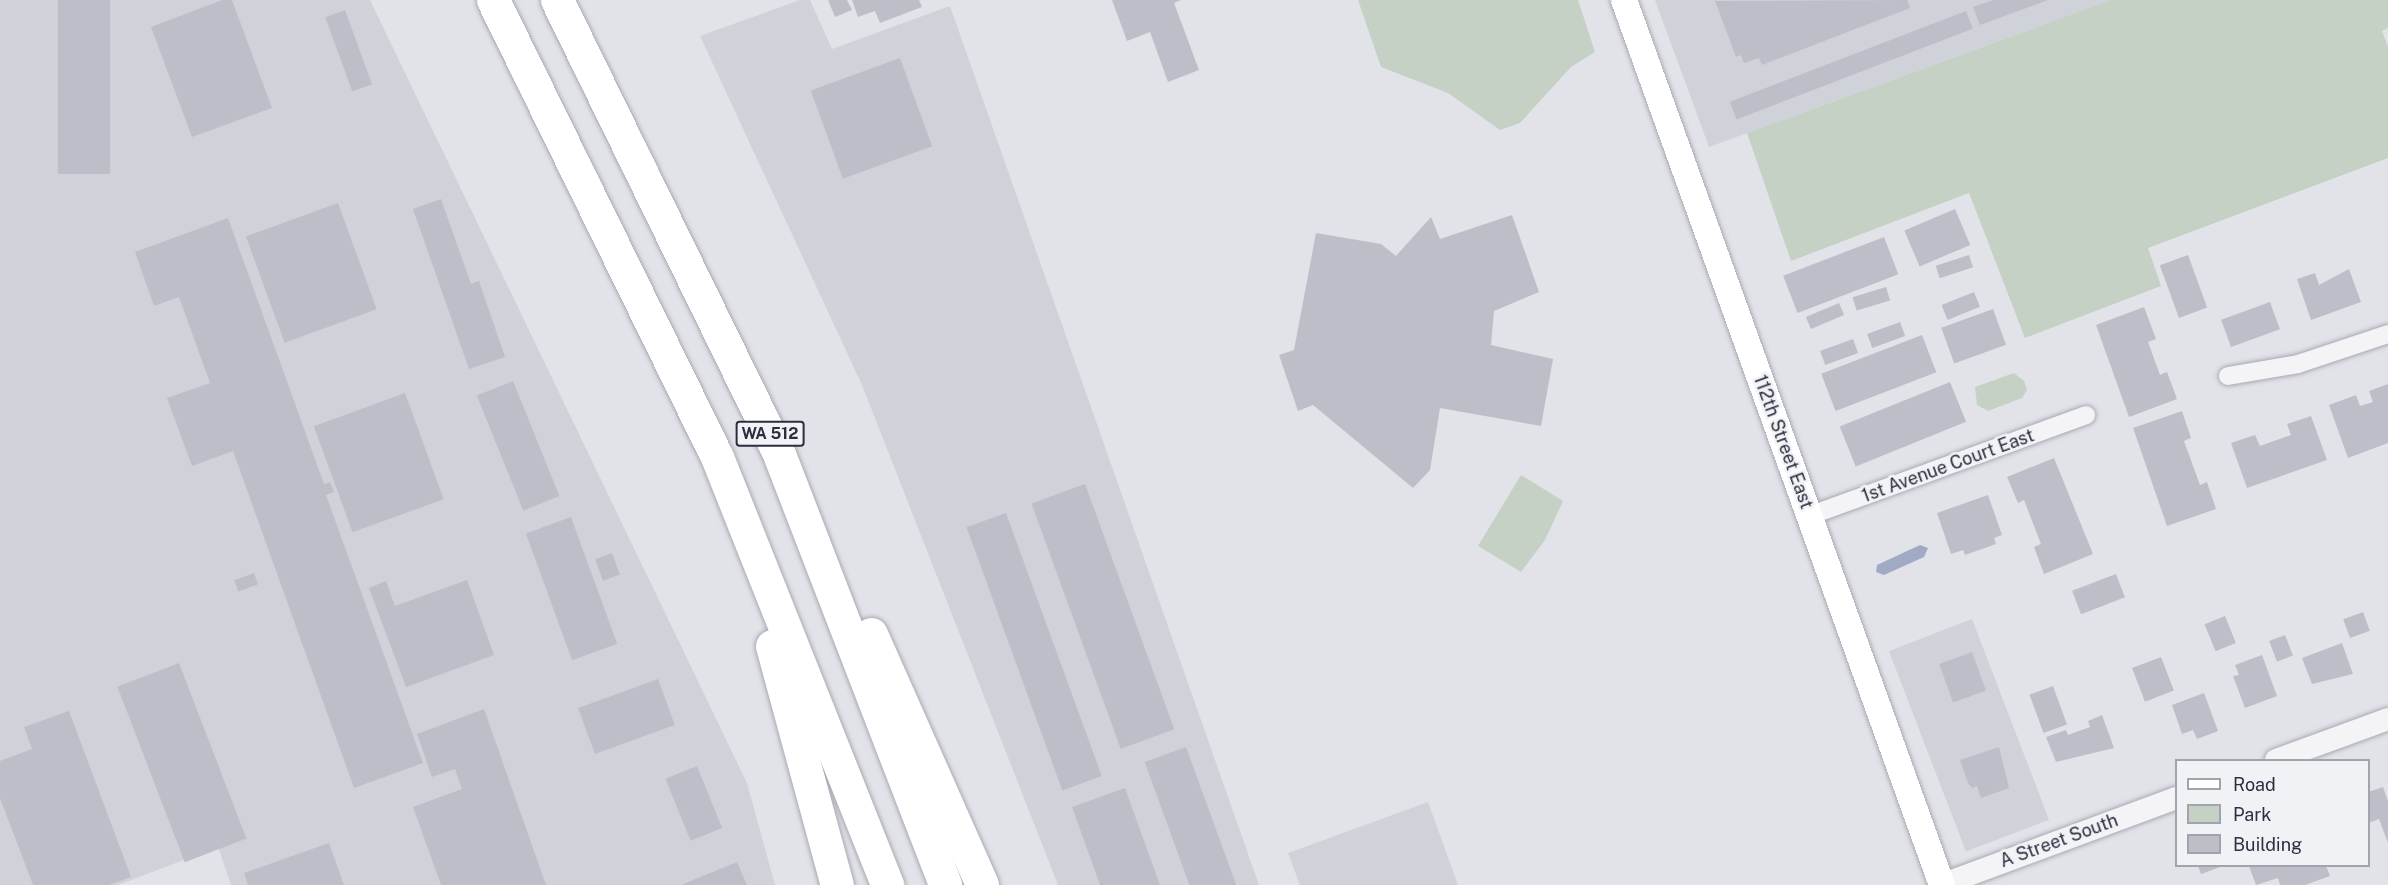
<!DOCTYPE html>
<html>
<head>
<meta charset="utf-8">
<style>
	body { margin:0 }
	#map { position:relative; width:2388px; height:885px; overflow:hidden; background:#e2e3e9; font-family:"Public Sans",sans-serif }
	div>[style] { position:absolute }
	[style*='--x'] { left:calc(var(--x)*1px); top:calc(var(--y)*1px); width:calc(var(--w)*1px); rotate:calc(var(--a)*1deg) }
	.built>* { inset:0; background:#d0d2da; transform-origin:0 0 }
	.green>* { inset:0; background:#c4d1c4 }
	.water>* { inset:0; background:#a1aac4 }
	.building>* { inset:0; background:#bdbec8; transform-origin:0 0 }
	.roads { filter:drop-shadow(0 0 2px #a8a9b3) drop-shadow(0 0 2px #a8a9b3) }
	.minor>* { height:18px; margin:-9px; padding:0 9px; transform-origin:9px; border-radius:9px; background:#f4f4f7 }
	.tertiary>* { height:22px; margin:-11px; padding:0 11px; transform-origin:11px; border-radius:11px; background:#f4f4f7 }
	.secondary>* { height:26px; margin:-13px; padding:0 13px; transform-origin:13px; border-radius:13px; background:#fff }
	.motorway>* { height:33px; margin:-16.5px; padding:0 16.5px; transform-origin:16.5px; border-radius:16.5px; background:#fff }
	span { translate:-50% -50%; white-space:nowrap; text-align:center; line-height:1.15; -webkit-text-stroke:5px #f1f2f6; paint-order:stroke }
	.shield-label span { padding:2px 4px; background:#f1f2f6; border:2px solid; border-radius:4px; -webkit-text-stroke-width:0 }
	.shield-label { font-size:16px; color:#2c2e3f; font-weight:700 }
	.street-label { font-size:18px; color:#2c2e3f }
	.legend { position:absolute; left:2175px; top:759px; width:195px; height:108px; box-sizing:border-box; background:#f1f2f6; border:2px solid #a2a4ad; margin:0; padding:8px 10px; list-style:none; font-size:18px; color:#2c2e3f }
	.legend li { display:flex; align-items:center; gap:12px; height:30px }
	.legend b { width:30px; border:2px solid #a2a4ad }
</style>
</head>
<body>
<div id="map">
	<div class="built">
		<i style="clip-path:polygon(0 0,370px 0,747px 783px,775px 885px,231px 885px,218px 847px,118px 885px,0 885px)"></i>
		<i style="clip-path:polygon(800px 0,810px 0,832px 49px,950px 6px,1259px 885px,1058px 885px,862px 385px,700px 36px)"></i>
		<i style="clip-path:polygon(1655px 0,2111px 0,1709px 147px)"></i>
		<i style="left:1972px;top:619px;width:215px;height:89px;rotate:69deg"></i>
		<i style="clip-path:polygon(1428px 802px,1458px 885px,1300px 885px,1288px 853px)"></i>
	</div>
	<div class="green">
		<i style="clip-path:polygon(1358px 0,1578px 0,1595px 52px,1571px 67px,1520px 123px,1500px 130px,1448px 93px,1381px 67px)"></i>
		<i style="clip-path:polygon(2111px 0,2388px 0,2388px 28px,2382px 31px,2388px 47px,2388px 158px,2148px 248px,2161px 286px,2025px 338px,1969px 193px,1791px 261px,1747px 133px)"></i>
		<i style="clip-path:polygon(2014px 373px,2024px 381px,2027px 390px,2022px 398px,1988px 411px,1977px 405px,1975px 387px)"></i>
		<i style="clip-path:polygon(1521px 475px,1563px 501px,1545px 540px,1521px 572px,1478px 546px)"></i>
	</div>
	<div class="water">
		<i style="clip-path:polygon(1920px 545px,1928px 548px,1924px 557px,1884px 575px,1876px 572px,1877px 565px)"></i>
	</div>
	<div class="building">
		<i style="left:58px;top:0;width:52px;height:174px"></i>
		<i style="clip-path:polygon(222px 0,232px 0,272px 108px,192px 137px,151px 27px)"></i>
		<i style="clip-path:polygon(828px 0,847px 0,852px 10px,835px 17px)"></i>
		<i style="clip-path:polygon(852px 0,919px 0,922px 7px,880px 23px,875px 11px,858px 17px)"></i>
		<i style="clip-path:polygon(1112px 0,1181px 0,1174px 3px,1199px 70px,1168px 82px,1150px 32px,1127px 41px)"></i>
		<i style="clip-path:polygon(1907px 0,1910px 8px,1762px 65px,1759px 58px,1744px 63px,1741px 55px,1736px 57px,1715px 1px)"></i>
		<i style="clip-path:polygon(1993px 0,2048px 0,1980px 25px,1973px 7px)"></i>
		<i style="left:345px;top:10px;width:79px;height:21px;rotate:70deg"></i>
		<i style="left:1966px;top:11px;width:19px;height:253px;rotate:69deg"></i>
		<i style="left:900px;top:58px;width:94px;height:95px;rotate:70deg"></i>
		<i style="clip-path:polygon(441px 199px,471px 284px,479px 281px,505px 357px,469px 369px,413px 209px)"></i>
		<i style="left:338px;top:203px;width:113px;height:98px;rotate:70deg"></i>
		<i style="left:1955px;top:209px;width:39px;height:55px;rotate:67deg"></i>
		<i style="clip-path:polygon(1512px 215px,1539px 292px,1494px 311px,1491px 345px,1553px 359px,1541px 426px,1440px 408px,1430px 470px,1413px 488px,1313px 405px,1298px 411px,1279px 355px,1294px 350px,1316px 233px,1381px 244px,1396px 256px,1431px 217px,1440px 239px)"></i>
		<i style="clip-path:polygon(228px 218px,324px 484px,330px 482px,334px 492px,326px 495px,423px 763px,354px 788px,233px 451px,192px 466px,167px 398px,210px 383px,179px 297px,154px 306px,135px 252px)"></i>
		<i style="left:1884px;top:237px;width:40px;height:108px;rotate:69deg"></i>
		<i style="left:1969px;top:255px;width:13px;height:35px;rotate:72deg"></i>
		<i style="left:2188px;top:255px;width:56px;height:30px;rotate:70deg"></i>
		<i style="clip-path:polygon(2349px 269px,2361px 302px,2311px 320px,2297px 279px,2315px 273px,2319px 285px)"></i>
		<i style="left:1886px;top:287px;width:14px;height:35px;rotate:73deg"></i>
		<i style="left:1974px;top:292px;width:16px;height:35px;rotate:68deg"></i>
		<i style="left:2270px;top:302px;width:29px;height:52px;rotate:70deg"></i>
		<i style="left:1839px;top:303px;width:13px;height:36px;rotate:67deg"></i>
		<i style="clip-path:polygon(2144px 307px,2156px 339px,2148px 342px,2160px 375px,2167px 372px,2177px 399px,2129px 417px,2096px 325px)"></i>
		<i style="left:1993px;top:309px;width:38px;height:55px;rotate:70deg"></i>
		<i style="left:1900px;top:322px;width:15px;height:35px;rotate:70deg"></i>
		<i style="left:1922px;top:335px;width:40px;height:108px;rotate:69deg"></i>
		<i style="left:1853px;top:339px;width:15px;height:35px;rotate:70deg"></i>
		<i style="left:513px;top:381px;width:124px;height:39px;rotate:68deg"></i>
		<i style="left:1950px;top:382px;width:43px;height:119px;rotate:68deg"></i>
		<i style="clip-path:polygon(2388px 384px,2388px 443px,2348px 458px,2329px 405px,2356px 395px,2360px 406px,2373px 402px,2369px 391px)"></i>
		<i style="left:405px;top:393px;width:113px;height:97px;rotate:70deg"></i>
		<i style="clip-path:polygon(2182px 411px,2191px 438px,2184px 441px,2200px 485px,2207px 482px,2216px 509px,2167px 526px,2133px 428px)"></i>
		<i style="clip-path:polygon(2311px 416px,2327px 460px,2247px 488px,2231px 443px,2255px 435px,2260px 446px,2291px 435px,2287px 424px)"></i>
		<i style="clip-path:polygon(2054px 458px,2093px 554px,2044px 574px,2034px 547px,2041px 544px,2024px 500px,2018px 503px,2007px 477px)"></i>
		<i style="left:1085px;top:484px;width:261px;height:57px;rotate:70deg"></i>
		<i style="clip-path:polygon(1988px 495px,2002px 535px,1994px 538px,1996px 544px,1965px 555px,1963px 550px,1951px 554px,1937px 513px)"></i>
		<i style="left:1006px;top:513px;width:280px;height:42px;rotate:70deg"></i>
		<i style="left:571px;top:517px;width:135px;height:48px;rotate:70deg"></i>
		<i style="left:612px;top:553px;width:23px;height:18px;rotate:70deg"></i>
		<i style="left:254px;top:573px;width:12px;height:21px;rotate:70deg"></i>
		<i style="left:2116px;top:574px;width:25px;height:47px;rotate:69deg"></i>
		<i style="clip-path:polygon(467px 580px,494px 655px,406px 687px,369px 588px,386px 581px,395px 606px)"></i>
		<i style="left:2363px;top:612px;width:20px;height:21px;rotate:70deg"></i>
		<i style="left:2225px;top:616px;width:29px;height:22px;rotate:68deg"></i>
		<i style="left:2285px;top:635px;width:22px;height:17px;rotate:69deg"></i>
		<i style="clip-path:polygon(2342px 643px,2353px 674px,2312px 684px,2302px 658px)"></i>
		<i style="left:1972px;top:652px;width:41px;height:35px;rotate:70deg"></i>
		<i style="clip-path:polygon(2262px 655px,2277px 696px,2245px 708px,2233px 676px,2239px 675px,2235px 665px)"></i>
		<i style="left:2161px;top:657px;width:36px;height:31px;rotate:69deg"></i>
		<i style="left:179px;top:663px;width:188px;height:66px;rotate:69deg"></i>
		<i style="left:658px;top:679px;width:49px;height:85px;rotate:70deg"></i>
		<i style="left:2053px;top:686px;width:41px;height:25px;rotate:70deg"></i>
		<i style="clip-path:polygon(2204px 693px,2218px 731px,2197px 739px,2193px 730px,2182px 734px,2172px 705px)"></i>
		<i style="clip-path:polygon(484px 709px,546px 885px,441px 885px,413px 807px,462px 789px,455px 769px,432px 777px,417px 734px)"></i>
		<i style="clip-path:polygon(69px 711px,131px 877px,109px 885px,33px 885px,0 798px,0 761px,32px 749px,24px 727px)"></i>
		<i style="clip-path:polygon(2102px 715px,2114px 748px,2056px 762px,2046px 737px,2066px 730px,2068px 735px,2090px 727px,2088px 721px)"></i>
		<i style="left:1186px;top:747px;width:147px;height:44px;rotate:70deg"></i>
		<i style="clip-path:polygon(1999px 747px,2009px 788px,1981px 798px,1977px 786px,1972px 788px,1968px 783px,1960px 760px)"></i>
		<i style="left:697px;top:766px;width:67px;height:34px;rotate:68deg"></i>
		<i style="clip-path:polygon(2383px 787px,2388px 801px,2388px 843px,2379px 819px,2368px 823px,2368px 792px)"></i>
		<i style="clip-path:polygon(1125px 788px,1160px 885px,1100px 885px,1072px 807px)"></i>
		<i style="clip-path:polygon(329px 843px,344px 885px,248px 885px,244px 873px)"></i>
		<i style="clip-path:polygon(737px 862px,747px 885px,681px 885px)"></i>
		<i style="clip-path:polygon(2198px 866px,2223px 866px,2201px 874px)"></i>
		<i style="clip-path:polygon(2249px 866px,2326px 866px,2330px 876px,2305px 885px,2280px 885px,2278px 878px,2256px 885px)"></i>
	</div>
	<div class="roads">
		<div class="minor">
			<i style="--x:2228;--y:376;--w:71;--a:-9.7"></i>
			<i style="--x:2298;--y:364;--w:95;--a:-18.4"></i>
			<i style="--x:1809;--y:516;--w:295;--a:-20"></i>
		</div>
		<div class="tertiary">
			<i style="--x:2276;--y:760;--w:119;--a:-20.1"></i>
			<i style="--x:1941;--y:885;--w:251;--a:-20.3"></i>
		</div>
		<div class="secondary">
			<i style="--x:1624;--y:0;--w:940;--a:70.24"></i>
		</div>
		<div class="motorway">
			<i style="--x:493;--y:0;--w:509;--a:63.89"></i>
			<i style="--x:717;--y:457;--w:461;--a:68.3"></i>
			<i style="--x:557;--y:0;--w:505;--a:63.94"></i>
			<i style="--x:779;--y:454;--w:462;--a:68.9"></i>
			<i style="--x:871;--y:634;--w:274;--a:66.1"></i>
			<i style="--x:772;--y:646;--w:248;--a:74.8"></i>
		</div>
	</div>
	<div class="shield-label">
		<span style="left:770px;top:434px">WA 512</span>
	</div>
	<div class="street-label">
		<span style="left:1783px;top:442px;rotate:70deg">112th Street East</span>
		<span style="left:1948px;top:466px;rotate:-20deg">1st Avenue Court East</span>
		<span style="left:2059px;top:841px;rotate:-20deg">A Street South</span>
	</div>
	<ul class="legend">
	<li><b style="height:8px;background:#fff"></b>Road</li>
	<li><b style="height:16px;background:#c4d1c4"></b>Park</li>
	<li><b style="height:16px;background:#bdbec8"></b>Building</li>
	</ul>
</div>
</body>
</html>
